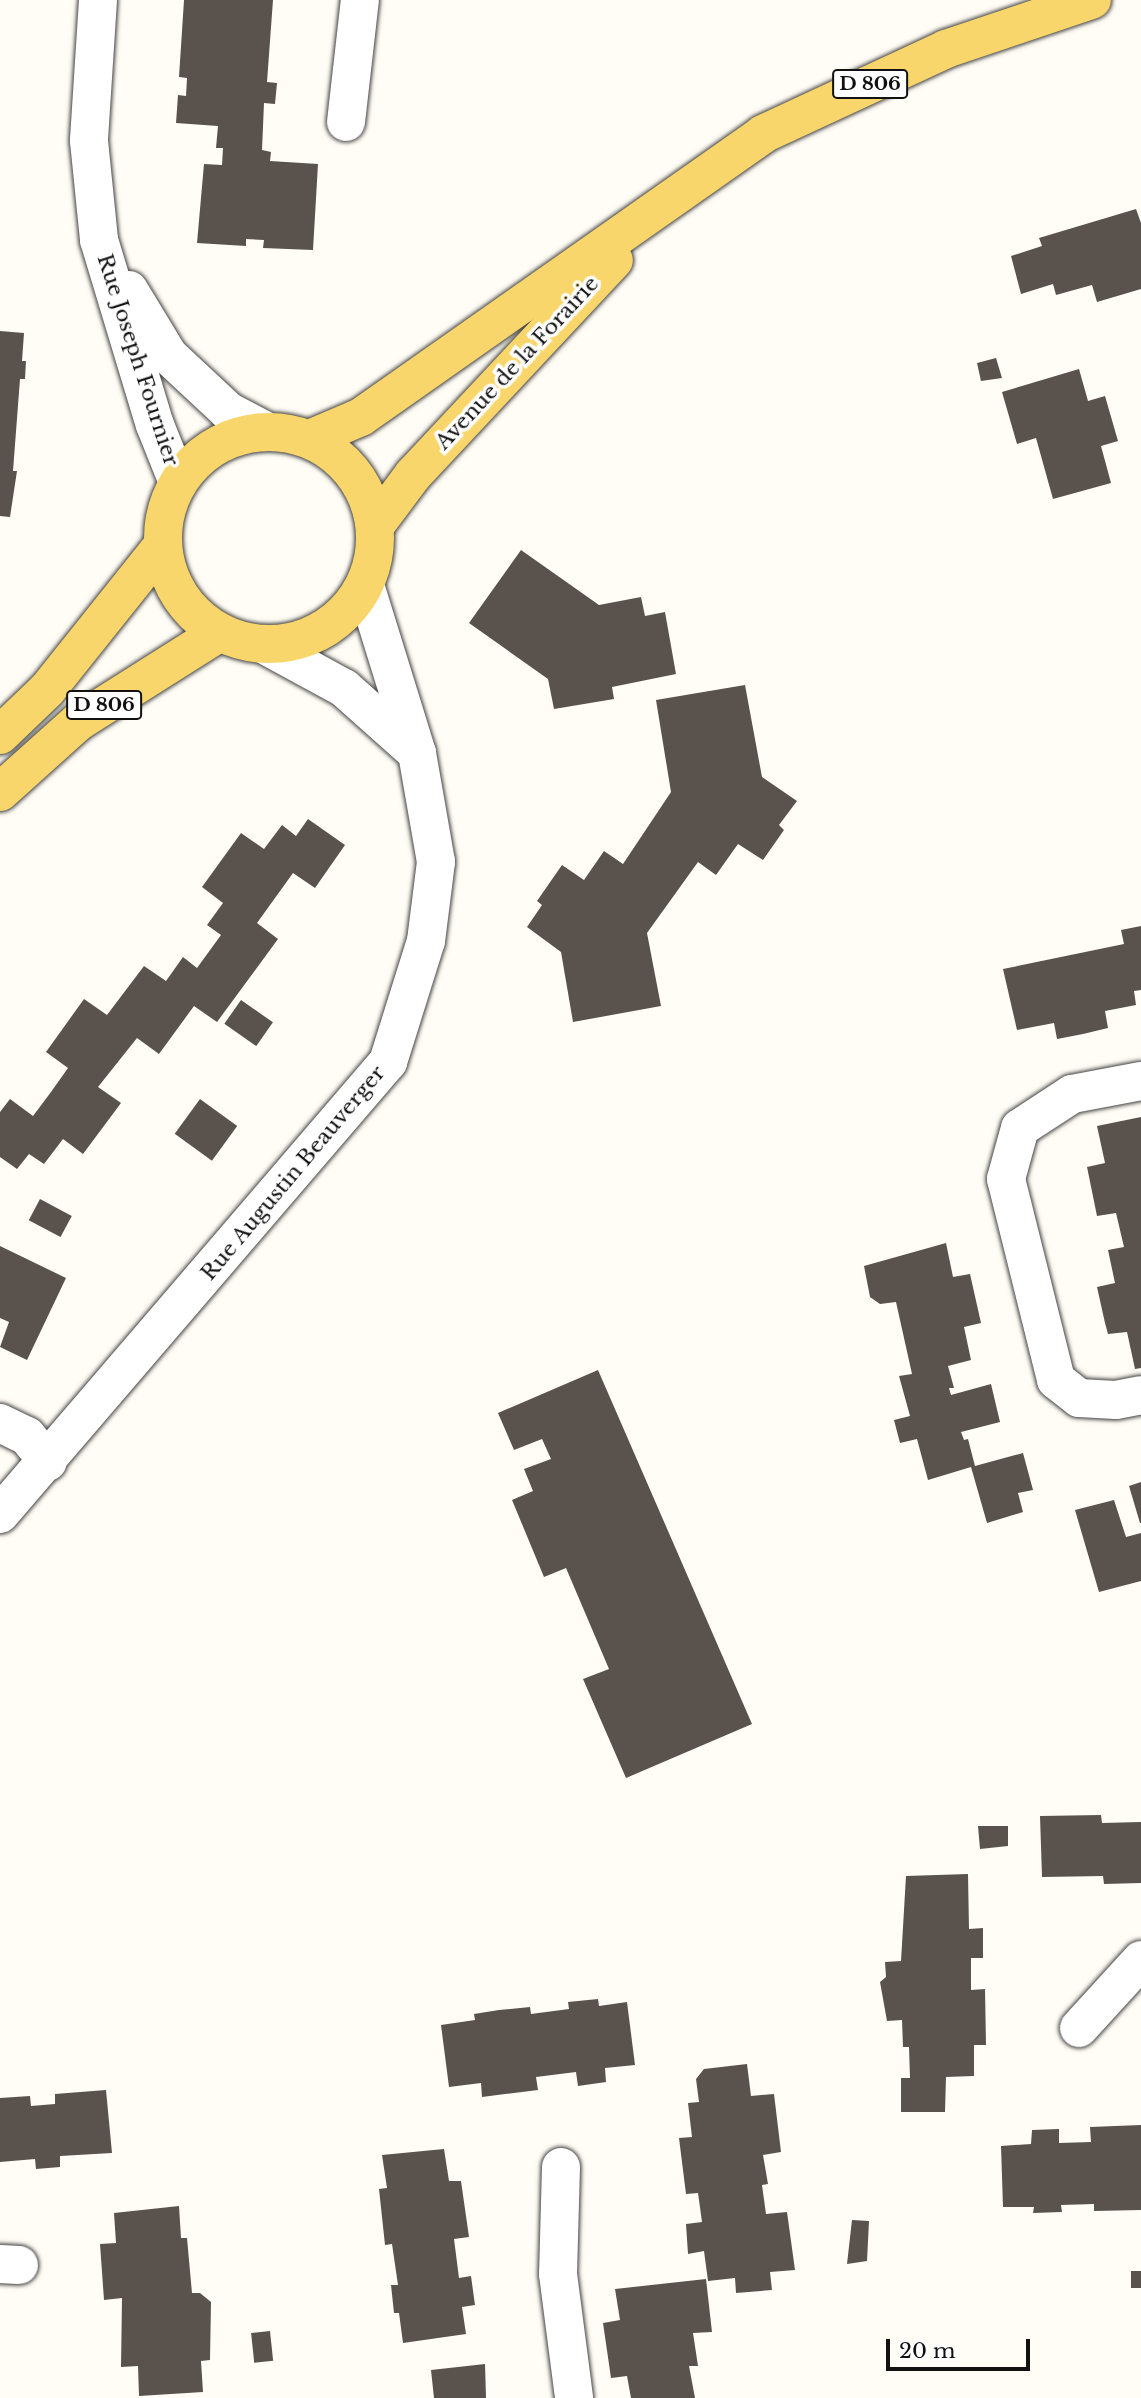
<!DOCTYPE html>
<html>
<head>
<meta charset="utf-8">
<style>
	body { margin:0 }
	#map { position:relative; width:1141px; height:2398px; overflow:hidden; background:#fffdf5; font-family:"Libre Baskerville",serif }
	div>[style] { position:absolute }
	[style*='--x'] { left:calc(var(--x)*1px); top:calc(var(--y)*1px); width:calc(var(--w)*1px); rotate:calc(var(--a)*1deg) }
	.building>* { inset:0; background:#5a524d; transform-origin:0 0 }
	.roads { filter:drop-shadow(0 0 2px #444) drop-shadow(0 0 2px #444) }
	.minor>* { height:38px; margin:-19px; padding:0 19px; transform-origin:19px; border-radius:19px; background:#fff }
	.primary>* { height:38px; margin:-19px; padding:0 19px; transform-origin:19px; border-radius:19px; background:#f9d66b }
	.primary>.ring { margin:-19px; padding:0; box-sizing:content-box; background:none; border:38px solid #f9d66b; border-radius:50% }
	span { translate:-50% -50%; white-space:nowrap; text-align:center; line-height:1.15; -webkit-text-stroke:7px #fff; paint-order:stroke }
	.shield-label span { padding:2px 5px; background:#fff; border:2px solid; border-radius:5px; -webkit-text-stroke-width:0 }
	.shield-label { font-size:19px; color:#111; font-weight:700 }
	.street-label { font-size:21px; color:#111 }
	.scale { position:absolute; left:886px; top:2339px; width:144px; height:32px; box-sizing:border-box; border:4px solid #111; border-top:0; padding-left:9px; font-size:21px; line-height:24px; white-space:nowrap; color:#111; -webkit-text-stroke:5px #fff; paint-order:stroke }
</style>
</head>
<body>
<div id="map">
	<div class="building">
		<i style="clip-path:polygon(184px 0,273px 0,267px 82px,277px 83px,275px 104px,264px 103px,262px 150px,271px 152px,270px 161px,318px 164px,313px 250px,263px 248px,264px 240px,246px 239px,246px 246px,197px 243px,204px 164px,222px 165px,223px 148px,216px 148px,218px 126px,176px 123px,178px 95px,186px 96px,187px 78px,179px 77px)"></i>
		<i style="clip-path:polygon(1136px 209px,1141px 223px,1141px 289px,1097px 302px,1092px 285px,1056px 295px,1053px 284px,1021px 294px,1011px 256px,1042px 246px,1039px 238px)"></i>
		<i style="clip-path:polygon(0 331px,24px 333px,22px 361px,26px 361px,25px 379px,20px 379px,13px 471px,17px 471px,10px 517px,0 516px)"></i>
		<i style="clip-path:polygon(996px 358px,1002px 378px,981px 381px,977px 363px)"></i>
		<i style="clip-path:polygon(1079px 369px,1088px 401px,1105px 396px,1118px 441px,1101px 446px,1111px 483px,1053px 499px,1036px 438px,1017px 444px,1002px 392px)"></i>
		<i style="clip-path:polygon(521px 550px,599px 605px,641px 597px,645px 616px,665px 612px,676px 674px,612px 687px,614px 699px,554px 709px,548px 679px,469px 623px)"></i>
		<i style="clip-path:polygon(745px 685px,762px 777px,797px 801px,779px 825px,784px 830px,763px 860px,738px 844px,716px 875px,698px 862px,647px 933px,661px 1006px,573px 1022px,561px 952px,527px 927px,542px 905px,537px 901px,562px 865px,584px 880px,604px 851px,623px 864px,671px 792px,656px 700px)"></i>
		<i style="clip-path:polygon(308px 819px,345px 845px,315px 888px,293px 873px,257px 923px,278px 939px,217px 1022px,194px 1006px,159px 1054px,137px 1038px,98px 1087px,121px 1103px,83px 1154px,63px 1139px,44px 1164px,29px 1154px,17px 1169px,0 1157px,0 1112px,10px 1099px,33px 1116px,51px 1092px,68px 1068px,46px 1052px,84px 999px,107px 1015px,144px 966px,166px 981px,183px 957px,197px 968px,221px 935px,207px 925px,223px 903px,202px 887px,241px 833px,264px 849px,282px 825px,296px 836px)"></i>
		<i style="clip-path:polygon(1141px 926px,1141px 990px,1134px 991px,1136px 1005px,1105px 1011px,1108px 1028px,1083px 1034px,1057px 1039px,1054px 1023px,1017px 1030px,1003px 969px,1124px 944px,1121px 930px)"></i>
		<i style="left:241px;top:1000px;width:39px;height:29px;rotate:35deg"></i>
		<i style="left:200px;top:1099px;width:46px;height:43px;rotate:36deg"></i>
		<i style="clip-path:polygon(1141px 1117px,1141px 1368px,1135px 1369px,1127px 1332px,1108px 1334px,1105px 1323px,1097px 1287px,1115px 1283px,1108px 1250px,1124px 1247px,1116px 1213px,1097px 1216px,1087px 1167px,1105px 1163px,1097px 1126px)"></i>
		<i style="left:40px;top:1199px;width:36px;height:24px;rotate:28deg"></i>
		<i style="clip-path:polygon(946px 1243px,953px 1277px,970px 1274px,981px 1323px,964px 1327px,971px 1360px,948px 1366px,954px 1388px,949px 1388px,951px 1395px,991px 1384px,1000px 1422px,961px 1432px,964px 1440px,968px 1439px,975px 1466px,1023px 1453px,1033px 1490px,1018px 1493px,1023px 1512px,987px 1523px,971px 1467px,928px 1480px,917px 1439px,900px 1443px,894px 1420px,910px 1416px,899px 1376px,912px 1374px,896px 1302px,880px 1304px,870px 1297px,864px 1266px)"></i>
		<i style="clip-path:polygon(0 1246px,66px 1278px,27px 1360px,0 1347px,9px 1322px,0 1318px)"></i>
		<i style="clip-path:polygon(598px 1370px,752px 1724px,626px 1778px,583px 1679px,609px 1669px,566px 1568px,544px 1577px,512px 1500px,533px 1491px,524px 1469px,551px 1459px,542px 1439px,514px 1450px,498px 1413px)"></i>
		<i style="clip-path:polygon(1141px 1482px,1141px 1523px,1140px 1523px,1129px 1486px)"></i>
		<i style="clip-path:polygon(1114px 1500px,1126px 1537px,1141px 1533px,1141px 1581px,1099px 1592px,1075px 1510px)"></i>
		<i style="clip-path:polygon(1101px 1815px,1102px 1823px,1141px 1822px,1141px 1883px,1104px 1884px,1103px 1876px,1042px 1877px,1040px 1816px)"></i>
		<i style="clip-path:polygon(978px 1826px,1008px 1826px,1008px 1846px,980px 1849px)"></i>
		<i style="clip-path:polygon(968px 1874px,969px 1929px,983px 1928px,983px 1958px,971px 1958px,971px 1990px,985px 1989px,986px 2045px,974px 2045px,974px 2076px,946px 2077px,945px 2112px,901px 2112px,901px 2078px,910px 2078px,909px 2047px,903px 2047px,902px 2020px,887px 2021px,880px 1982px,886px 1977px,885px 1962px,901px 1961px,906px 1876px)"></i>
		<i style="clip-path:polygon(598px 1999px,599px 2006px,627px 2002px,635px 2065px,605px 2068px,606px 2082px,578px 2086px,576px 2072px,536px 2077px,538px 2090px,505px 2094px,482px 2097px,481px 2083px,449px 2087px,441px 2025px,475px 2020px,474px 2014px,499px 2010px,530px 2007px,531px 2014px,569px 2009px,568px 2002px)"></i>
		<i style="clip-path:polygon(747px 2064px,751px 2096px,774px 2094px,781px 2152px,763px 2155px,768px 2184px,762px 2185px,766px 2214px,787px 2212px,795px 2270px,770px 2272px,772px 2290px,736px 2293px,735px 2278px,708px 2281px,704px 2251px,688px 2254px,686px 2224px,702px 2222px,698px 2193px,686px 2194px,679px 2138px,692px 2137px,688px 2103px,699px 2102px,696px 2079px,704px 2069px)"></i>
		<i style="clip-path:polygon(106px 2090px,112px 2153px,60px 2156px,60px 2167px,36px 2169px,35px 2159px,0 2162px,0 2098px,30px 2096px,31px 2106px,55px 2104px,55px 2094px)"></i>
		<i style="clip-path:polygon(1141px 2125px,1141px 2210px,1094px 2211px,1094px 2204px,1061px 2205px,1062px 2212px,1033px 2213px,1034px 2207px,1003px 2207px,1001px 2146px,1031px 2144px,1032px 2130px,1059px 2129px,1059px 2143px,1091px 2142px,1090px 2127px)"></i>
		<i style="clip-path:polygon(444px 2149px,449px 2181px,461px 2181px,469px 2237px,454px 2239px,459px 2278px,471px 2276px,475px 2305px,462px 2307px,466px 2334px,403px 2343px,399px 2313px,394px 2313px,391px 2285px,398px 2285px,392px 2244px,385px 2245px,379px 2189px,387px 2188px,382px 2155px)"></i>
		<i style="clip-path:polygon(179px 2206px,181px 2238px,187px 2238px,192px 2293px,200px 2293px,211px 2302px,210px 2360px,201px 2361px,203px 2392px,139px 2396px,138px 2366px,121px 2367px,122px 2298px,104px 2300px,100px 2244px,116px 2243px,114px 2213px)"></i>
		<i style="clip-path:polygon(852px 2220px,869px 2221px,867px 2261px,847px 2264px)"></i>
		<i style="left:1131px;top:2271px;width:10px;height:17px"></i>
		<i style="clip-path:polygon(706px 2279px,712px 2332px,693px 2333px,698px 2366px,689px 2366px,695px 2398px,631px 2398px,627px 2376px,611px 2378px,603px 2323px,620px 2320px,615px 2289px)"></i>
		<i style="left:270px;top:2331px;width:30px;height:19px;rotate:84deg"></i>
		<i style="clip-path:polygon(485px 2364px,486px 2398px,434px 2398px,431px 2370px)"></i>
	</div>
	<div class="roads">
		<div class="minor">
			<i style="--x:98;--y:0;--w:141;--a:93.7"></i>
			<i style="--x:89;--y:141;--w:100;--a:84.2"></i>
			<i style="--x:99;--y:240;--w:193;--a:73.2"></i>
			<i style="--x:155;--y:425;--w:59;--a:68.2"></i>
			<i style="--x:346;--y:122;--w:123;--a:-83.5"></i>
			<i style="--x:129;--y:290;--w:77;--a:58.8"></i>
			<i style="--x:169;--y:356;--w:81;--a:43"></i>
			<i style="--x:228;--y:411;--w:41;--a:27.8"></i>
			<i style="--x:265;--y:645;--w:90;--a:28.6"></i>
			<i style="--x:344;--y:688;--w:98;--a:41.7"></i>
			<i style="--x:1141;--y:1081;--w:70;--a:169.3"></i>
			<i style="--x:1072;--y:1094;--w:62;--a:146.8"></i>
			<i style="--x:1020;--y:1128;--w:53;--a:105.4"></i>
			<i style="--x:1006;--y:1179;--w:207;--a:76"></i>
			<i style="--x:1056;--y:1380;--w:29;--a:38"></i>
			<i style="--x:1079;--y:1398;--w:37;--a:3"></i>
			<i style="--x:1116;--y:1400;--w:25;--a:-11"></i>
			<i style="--x:0;--y:1423;--w:30;--a:26"></i>
			<i style="--x:27;--y:1436;--w:33;--a:51"></i>
			<i style="--x:0;--y:1514;--w:596;--a:-49.36"></i>
			<i style="--x:388;--y:1062;--w:127;--a:-72.6"></i>
			<i style="--x:426;--y:941;--w:80;--a:-82.8"></i>
			<i style="--x:436;--y:862;--w:111;--a:-99.9"></i>
			<i style="--x:417;--y:753;--w:176;--a:-107.2"></i>
			<i style="--x:1079;--y:2028;--w:92;--a:-47.6"></i>
			<i style="--x:561;--y:2167;--w:107;--a:91.6"></i>
			<i style="--x:558;--y:2274;--w:125;--a:82.6"></i>
			<i style="--x:0;--y:2264;--w:19;--a:3"></i>
		</div>
		<div class="primary">
			<i class="ring" style="left:163px;top:432px;width:174px;height:174px"></i>
			<i style="--x:312;--y:438;--w:53;--a:-23.2"></i>
			<i style="--x:361;--y:417;--w:492;--a:-35.1"></i>
			<i style="--x:763;--y:134;--w:202;--a:-24.9"></i>
			<i style="--x:946;--y:49;--w:154;--a:-18.6"></i>
			<i style="--x:375;--y:526;--w:64;--a:-53.3"></i>
			<i style="--x:413;--y:475;--w:294;--a:-46.9"></i>
			<i style="--x:0;--y:735;--w:65;--a:-43.8"></i>
			<i style="--x:47;--y:690;--w:183;--a:-51.4"></i>
			<i style="--x:0;--y:792;--w:105;--a:-41.9"></i>
			<i style="--x:78;--y:722;--w:167;--a:-32.3"></i>
		</div>
	</div>
	<div class="shield-label">
		<span style="left:870px;top:84px">D 806</span>
		<span style="left:104px;top:705px">D 806</span>
	</div>
	<div class="street-label">
		<span style="left:138px;top:360px;rotate:72deg">Rue Joseph Fournier</span>
		<span style="left:517px;top:363px;rotate:-47deg">Avenue de la Forairie</span>
		<span style="left:293px;top:1173px;rotate:-50deg">Rue Augustin Beauverger</span>
	</div>
	<div class="scale">20 m</div>
</div>
</body>
</html>
